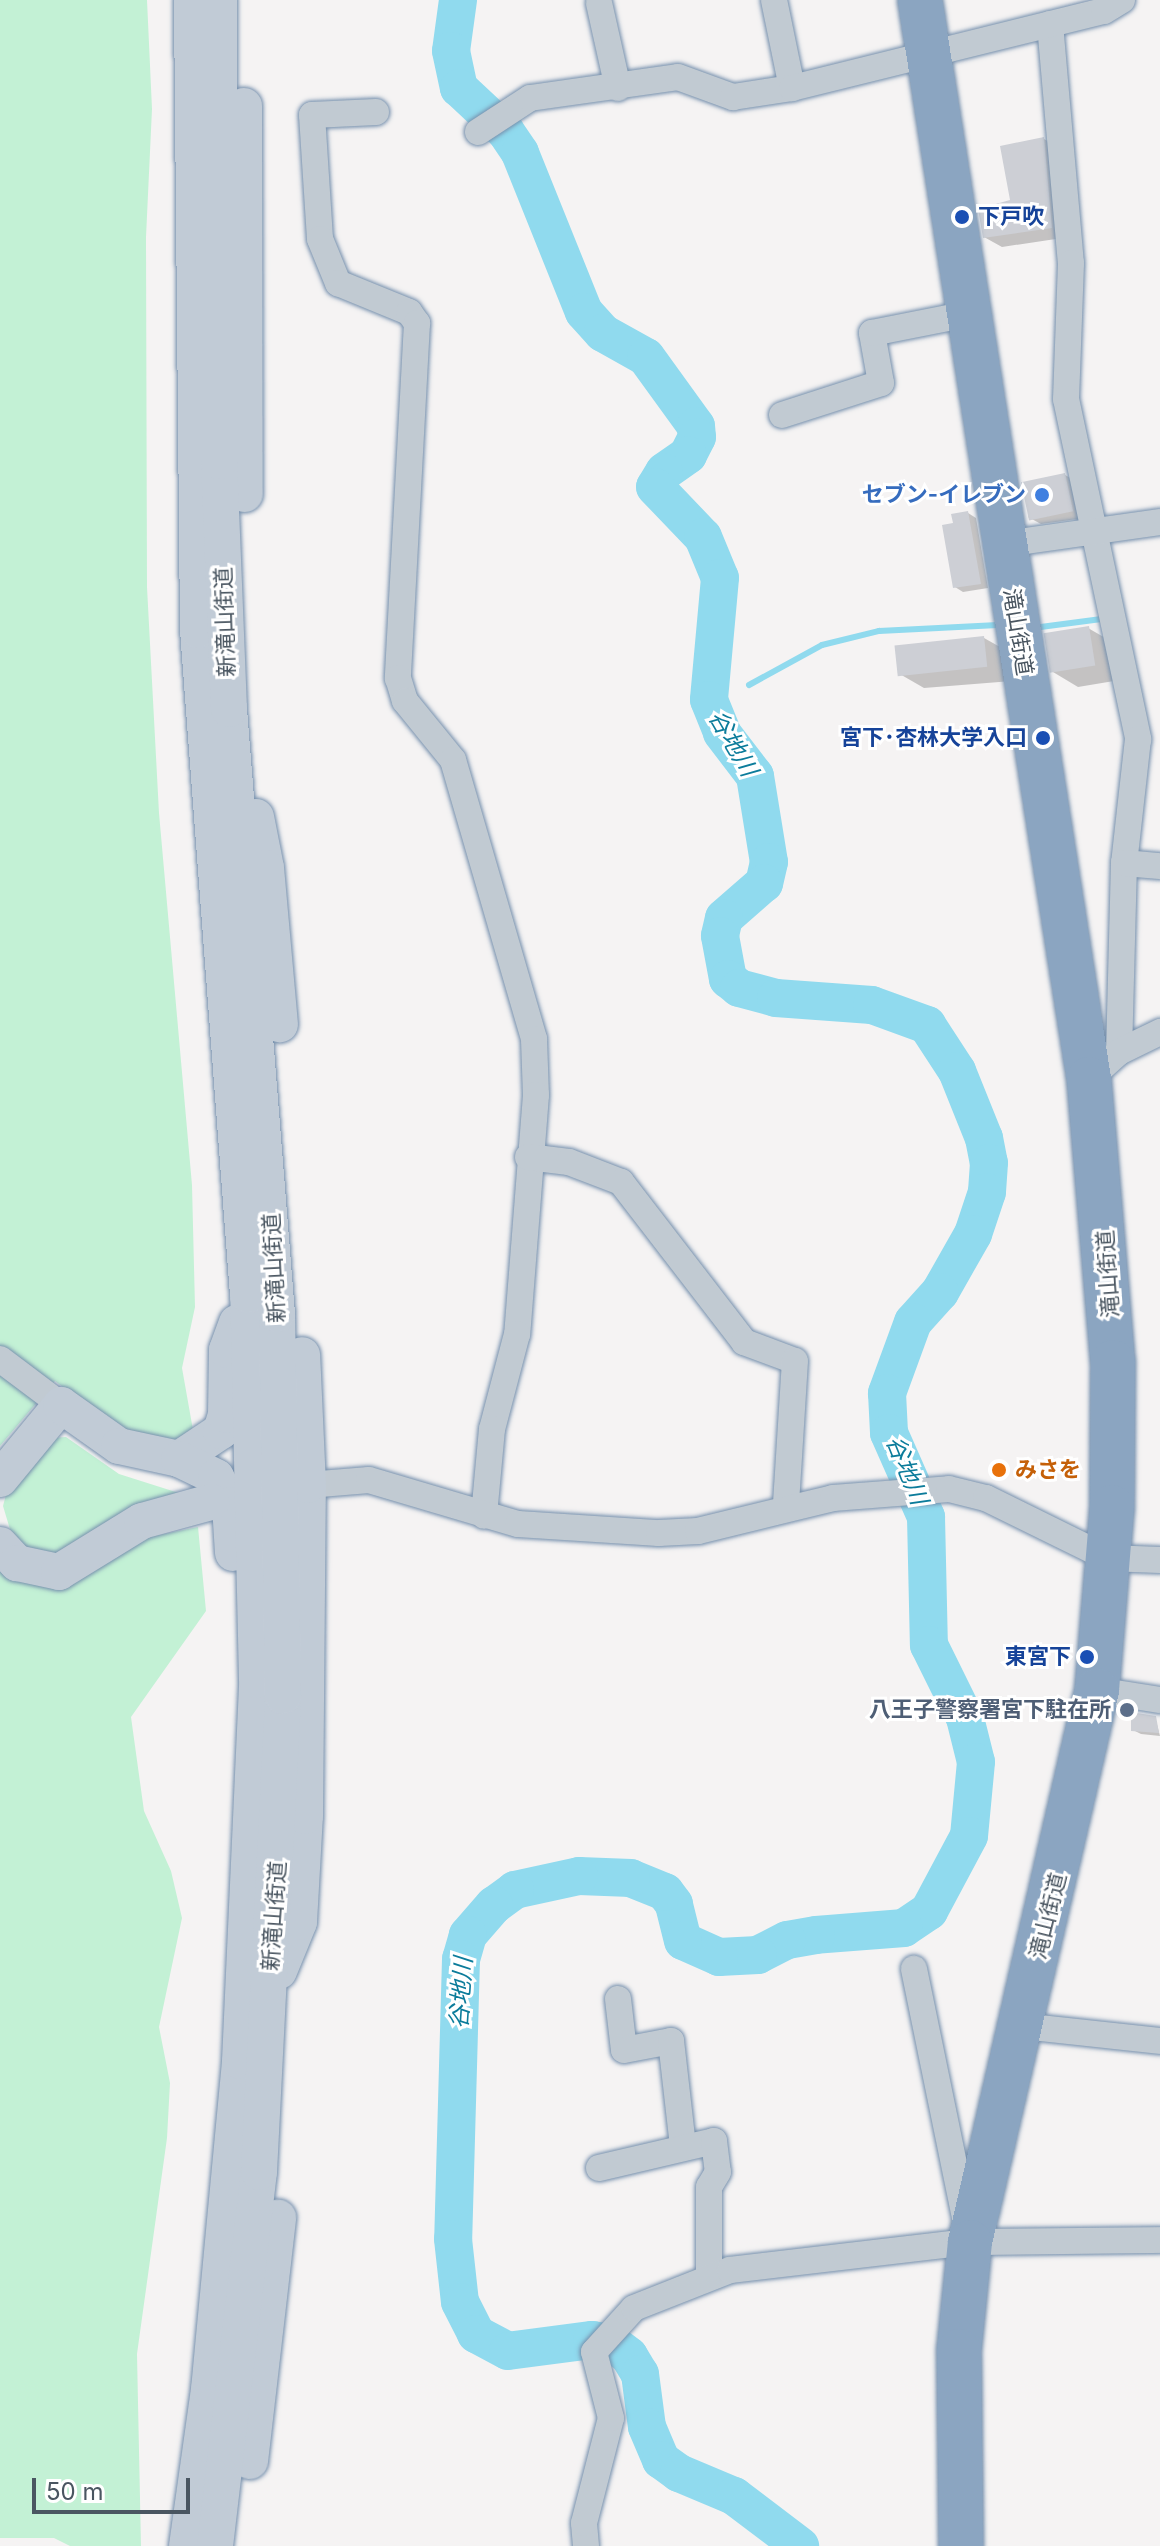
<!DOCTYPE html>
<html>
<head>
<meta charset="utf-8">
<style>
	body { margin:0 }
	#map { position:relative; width:1160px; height:2546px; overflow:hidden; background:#f5f3f3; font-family:Inter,"Noto Sans JP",sans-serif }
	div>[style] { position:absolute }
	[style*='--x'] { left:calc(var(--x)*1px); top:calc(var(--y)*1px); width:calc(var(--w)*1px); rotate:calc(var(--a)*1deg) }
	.green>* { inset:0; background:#c3f1d5 }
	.shadow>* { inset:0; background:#0003 }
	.stream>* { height:6px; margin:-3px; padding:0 3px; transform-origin:3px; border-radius:3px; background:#90daee }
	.river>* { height:38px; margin:-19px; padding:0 19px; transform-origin:19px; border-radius:19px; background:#90daee }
	.building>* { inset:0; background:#cdcfd5; transform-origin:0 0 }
	.roads { filter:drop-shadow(0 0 2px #7690ad) drop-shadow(0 0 2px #7690ad) }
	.street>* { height:26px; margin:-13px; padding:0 13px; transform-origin:13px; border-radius:13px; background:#c1cad2 }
	.secondary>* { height:36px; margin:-18px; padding:0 18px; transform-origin:18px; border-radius:18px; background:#c1cbd6 }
	.highway>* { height:44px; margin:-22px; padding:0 22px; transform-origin:22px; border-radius:22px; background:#8ba5c1 }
	.dots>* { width:22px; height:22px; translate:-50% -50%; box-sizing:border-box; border:4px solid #fff; border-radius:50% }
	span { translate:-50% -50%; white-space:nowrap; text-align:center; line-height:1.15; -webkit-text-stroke:6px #fff; paint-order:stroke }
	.transit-label { font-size:22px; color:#164399; font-weight:700 }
	.left { translate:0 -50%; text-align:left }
	.right { translate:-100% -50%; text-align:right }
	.shop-label { font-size:22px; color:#366cbe; font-weight:700 }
	.street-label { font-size:22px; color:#4a5661 }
	.food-label { font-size:22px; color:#c56008; font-weight:700 }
	.service-label { font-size:22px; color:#4e5e75; font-weight:700 }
	.water-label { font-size:24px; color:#0c7c9b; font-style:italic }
	.scale { position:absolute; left:32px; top:2478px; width:158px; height:36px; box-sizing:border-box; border:4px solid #4a5661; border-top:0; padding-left:10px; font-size:24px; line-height:28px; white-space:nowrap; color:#4a5661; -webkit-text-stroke:6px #fff; paint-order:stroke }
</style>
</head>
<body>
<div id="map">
	<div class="green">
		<i style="clip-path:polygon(0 0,147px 0,152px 109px,146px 237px,147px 587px,159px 813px,192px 1185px,195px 1307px,182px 1368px,193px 1430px,168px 1444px,130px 1438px,55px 1381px,0 1446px)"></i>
		<i style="clip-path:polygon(66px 1437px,119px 1474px,182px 1494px,71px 1553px,37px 1559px,12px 1536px,3px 1506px,9px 1483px,52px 1438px)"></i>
		<i style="clip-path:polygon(198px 1527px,206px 1611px,131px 1717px,144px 1811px,171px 1871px,182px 1918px,159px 2027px,170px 2083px,167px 2138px,137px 2354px,141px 2546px,70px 2546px,54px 2538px,0 2538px,0 1571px,25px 1582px,144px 1538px)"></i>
	</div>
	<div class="shadow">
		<i style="clip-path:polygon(1044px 139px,1061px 149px,1069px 237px,1002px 247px,984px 237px,1012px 202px)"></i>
		<i style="clip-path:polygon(1065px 475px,1078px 482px,1085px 518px,1041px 524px,1028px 517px)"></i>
		<i style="clip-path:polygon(968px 513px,976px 518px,988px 588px,963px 592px,955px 587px,955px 525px)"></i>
		<i style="clip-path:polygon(1088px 628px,1114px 643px,1120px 680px,1078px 687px,1053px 672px)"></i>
		<i style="clip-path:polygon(984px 638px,1009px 652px,1012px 681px,924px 688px,898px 673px)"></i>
		<i style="clip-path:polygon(1119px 1713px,1155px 1717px,1160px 1736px,1141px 1734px,1133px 1730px,1133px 1719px)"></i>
	</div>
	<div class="stream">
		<i style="--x:1033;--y:628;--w:69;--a:-7.5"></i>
		<i style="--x:749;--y:685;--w:83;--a:-28.7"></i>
		<i style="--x:822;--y:645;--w:59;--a:-13.8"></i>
		<i style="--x:879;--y:631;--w:119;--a:-2.9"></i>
	</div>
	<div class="river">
		<i style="--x:458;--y:0;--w:51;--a:97.8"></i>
		<i style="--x:451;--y:51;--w:38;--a:78"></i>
		<i style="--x:459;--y:88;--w:64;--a:43.1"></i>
		<i style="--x:506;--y:132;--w:25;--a:56"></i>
		<i style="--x:520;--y:153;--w:171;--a:68.1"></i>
		<i style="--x:584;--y:312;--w:28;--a:48"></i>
		<i style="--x:603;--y:333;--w:49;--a:29.2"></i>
		<i style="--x:646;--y:357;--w:85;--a:54.1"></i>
		<i style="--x:696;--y:426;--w:11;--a:85"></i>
		<i style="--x:697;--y:437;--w:20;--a:117"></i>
		<i style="--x:688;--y:455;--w:29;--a:145"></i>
		<i style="--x:664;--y:472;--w:17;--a:121"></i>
		<i style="--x:655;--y:487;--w:69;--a:46.2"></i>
		<i style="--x:703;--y:537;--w:44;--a:67.5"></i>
		<i style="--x:720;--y:578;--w:122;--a:95.2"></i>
		<i style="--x:709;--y:700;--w:35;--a:68"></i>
		<i style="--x:722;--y:733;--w:54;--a:52.5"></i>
		<i style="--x:755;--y:776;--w:87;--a:80.8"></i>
		<i style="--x:769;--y:862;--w:22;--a:103"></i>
		<i style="--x:764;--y:883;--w:53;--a:138.8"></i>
		<i style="--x:724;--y:918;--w:18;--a:103"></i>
		<i style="--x:720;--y:936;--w:44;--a:79.5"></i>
		<i style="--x:728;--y:979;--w:14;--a:39"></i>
		<i style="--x:739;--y:988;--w:38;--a:15"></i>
		<i style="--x:776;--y:998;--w:96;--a:4.2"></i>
		<i style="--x:872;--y:1005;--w:59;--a:20"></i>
		<i style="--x:927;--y:1025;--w:55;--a:56.9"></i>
		<i style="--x:957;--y:1071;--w:72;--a:68.1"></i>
		<i style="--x:984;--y:1138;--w:25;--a:79"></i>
		<i style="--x:989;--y:1163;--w:29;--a:94"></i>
		<i style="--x:987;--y:1192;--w:44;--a:108.4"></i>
		<i style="--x:973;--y:1234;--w:67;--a:119.6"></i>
		<i style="--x:940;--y:1292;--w:40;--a:132"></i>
		<i style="--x:913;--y:1322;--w:76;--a:110.1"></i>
		<i style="--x:887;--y:1393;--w:40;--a:87.1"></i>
		<i style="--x:889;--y:1433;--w:92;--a:66.2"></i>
		<i style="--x:926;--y:1517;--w:128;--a:88.7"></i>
		<i style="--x:929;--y:1645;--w:81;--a:63.7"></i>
		<i style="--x:965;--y:1718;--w:45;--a:76"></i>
		<i style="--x:976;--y:1762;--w:74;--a:95.4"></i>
		<i style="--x:969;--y:1836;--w:85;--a:118.1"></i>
		<i style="--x:929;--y:1911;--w:30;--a:146"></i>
		<i style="--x:904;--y:1928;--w:88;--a:175.5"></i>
		<i style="--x:816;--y:1935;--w:29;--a:170"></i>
		<i style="--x:787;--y:1940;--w:33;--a:153"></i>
		<i style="--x:758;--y:1955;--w:39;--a:177"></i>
		<i style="--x:719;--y:1957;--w:39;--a:-156"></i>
		<i style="--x:683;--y:1941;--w:38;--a:-104"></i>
		<i style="--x:674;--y:1904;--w:15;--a:-127"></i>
		<i style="--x:665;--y:1892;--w:37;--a:-158"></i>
		<i style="--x:631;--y:1878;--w:52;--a:-177.8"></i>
		<i style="--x:579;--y:1876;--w:66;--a:167.7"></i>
		<i style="--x:515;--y:1890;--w:26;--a:144"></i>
		<i style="--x:494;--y:1905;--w:40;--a:131"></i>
		<i style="--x:468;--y:1935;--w:25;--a:106"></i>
		<i style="--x:461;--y:1959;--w:280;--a:91.6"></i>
		<i style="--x:453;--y:2239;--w:63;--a:83.7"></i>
		<i style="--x:460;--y:2302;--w:36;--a:63"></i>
		<i style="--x:476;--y:2334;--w:36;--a:28"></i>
		<i style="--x:508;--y:2351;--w:85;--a:-7.5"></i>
		<i style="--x:592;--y:2340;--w:20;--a:9"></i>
		<i style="--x:612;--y:2343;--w:21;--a:37"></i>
		<i style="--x:629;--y:2356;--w:21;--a:59"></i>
		<i style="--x:640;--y:2374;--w:53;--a:82.5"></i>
		<i style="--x:647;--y:2427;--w:36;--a:67"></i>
		<i style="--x:661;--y:2460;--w:22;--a:36"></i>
		<i style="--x:679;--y:2473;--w:60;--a:22.7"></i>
		<i style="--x:734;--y:2496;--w:83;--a:37.1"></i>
	</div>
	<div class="building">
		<i style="clip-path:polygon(1044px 137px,1052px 228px,983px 238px,978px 209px,1010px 200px,1000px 146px)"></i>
		<i style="left:1065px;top:473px;width:39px;height:45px;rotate:78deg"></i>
		<i style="clip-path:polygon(968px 511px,981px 584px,953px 588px,942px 525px,953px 523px,951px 514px)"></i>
		<i style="left:1089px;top:626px;width:40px;height:46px;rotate:81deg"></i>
		<i style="left:984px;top:636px;width:31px;height:90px;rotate:84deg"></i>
		<i style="clip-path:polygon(1118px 1710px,1156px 1716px,1159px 1733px,1131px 1731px,1131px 1717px,1117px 1714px)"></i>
	</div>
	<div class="roads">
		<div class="street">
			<i style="--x:774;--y:0;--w:90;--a:78.4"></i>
			<i style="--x:599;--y:3;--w:87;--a:77.4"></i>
			<i style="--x:1050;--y:24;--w:240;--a:85"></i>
			<i style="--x:1071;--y:263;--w:136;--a:92.1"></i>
			<i style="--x:1066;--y:399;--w:348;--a:78"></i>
			<i style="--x:1138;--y:739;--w:125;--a:96.4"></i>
			<i style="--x:1124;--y:863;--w:189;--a:91.5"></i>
			<i style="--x:1119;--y:1052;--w:40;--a:138"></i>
			<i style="--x:376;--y:112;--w:64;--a:177.3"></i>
			<i style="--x:312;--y:115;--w:124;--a:86.3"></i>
			<i style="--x:320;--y:239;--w:48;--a:67.8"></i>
			<i style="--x:338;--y:283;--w:77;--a:22.2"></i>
			<i style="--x:409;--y:312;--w:14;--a:54"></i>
			<i style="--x:417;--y:323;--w:356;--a:93.1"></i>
			<i style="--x:398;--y:678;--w:24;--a:73"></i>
			<i style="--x:405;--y:701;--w:76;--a:50.9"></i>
			<i style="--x:453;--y:760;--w:291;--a:73.8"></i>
			<i style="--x:534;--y:1039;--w:56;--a:88"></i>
			<i style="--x:536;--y:1095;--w:240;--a:94.5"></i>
			<i style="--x:517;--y:1334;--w:98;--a:104.7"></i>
			<i style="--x:492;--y:1429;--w:87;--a:95.3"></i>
			<i style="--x:478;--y:132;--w:62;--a:-33.2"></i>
			<i style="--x:530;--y:98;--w:149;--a:-8.1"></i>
			<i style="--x:678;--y:77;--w:59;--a:20"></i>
			<i style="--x:733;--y:97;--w:60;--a:-8.7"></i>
			<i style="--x:792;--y:88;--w:321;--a:-13.9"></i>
			<i style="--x:1104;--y:11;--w:21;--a:-31"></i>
			<i style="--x:782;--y:415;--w:104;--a:-17.9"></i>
			<i style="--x:881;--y:383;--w:51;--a:-100.2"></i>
			<i style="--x:872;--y:333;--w:98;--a:-11.2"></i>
			<i style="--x:1004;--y:544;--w:158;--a:-8"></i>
			<i style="--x:1124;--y:863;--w:36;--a:5"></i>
			<i style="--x:1119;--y:1052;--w:46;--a:-26"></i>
			<i style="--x:528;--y:1157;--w:41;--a:7"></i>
			<i style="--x:569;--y:1162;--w:56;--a:21"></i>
			<i style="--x:621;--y:1182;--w:202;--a:52.4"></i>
			<i style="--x:744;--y:1342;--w:54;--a:20.4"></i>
			<i style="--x:795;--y:1361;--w:144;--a:93.6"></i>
			<i style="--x:0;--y:1359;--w:76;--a:37"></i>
			<i style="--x:308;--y:1485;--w:61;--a:-4.7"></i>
			<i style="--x:369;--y:1480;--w:155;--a:16.5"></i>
			<i style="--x:518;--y:1524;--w:141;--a:3.7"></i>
			<i style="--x:659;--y:1533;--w:39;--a:-3"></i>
			<i style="--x:698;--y:1531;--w:139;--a:-13.7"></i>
			<i style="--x:833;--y:1498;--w:116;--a:-4.4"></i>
			<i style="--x:949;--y:1489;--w:38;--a:14"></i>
			<i style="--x:986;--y:1498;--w:136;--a:26.2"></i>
			<i style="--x:1108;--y:1558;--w:52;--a:2.2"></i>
			<i style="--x:1097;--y:1690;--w:64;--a:9"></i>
			<i style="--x:618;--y:1999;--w:51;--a:83.3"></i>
			<i style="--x:624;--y:2050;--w:48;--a:-10.8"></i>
			<i style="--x:671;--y:2041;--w:106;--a:83.5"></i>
			<i style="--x:1022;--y:2026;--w:139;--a:6.2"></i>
			<i style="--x:599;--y:2168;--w:118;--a:-13.2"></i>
			<i style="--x:714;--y:2141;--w:31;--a:83"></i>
			<i style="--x:718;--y:2172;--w:17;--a:121"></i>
			<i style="--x:709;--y:2187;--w:90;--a:90"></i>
			<i style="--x:970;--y:2242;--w:190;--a:-0.6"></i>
			<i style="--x:586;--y:2546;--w:23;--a:-95"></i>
			<i style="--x:584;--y:2523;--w:108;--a:-75.6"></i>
			<i style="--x:611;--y:2418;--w:68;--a:-104.4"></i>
			<i style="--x:594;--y:2352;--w:59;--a:-47.7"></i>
			<i style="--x:634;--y:2308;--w:103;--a:-21.6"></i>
			<i style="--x:730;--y:2270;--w:242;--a:-6.7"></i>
			<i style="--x:970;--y:2242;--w:279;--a:-101.6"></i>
		</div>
		<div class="secondary">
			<i style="--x:244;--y:106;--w:388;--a:89.9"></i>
			<i style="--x:256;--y:817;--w:52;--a:78.9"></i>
			<i style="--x:266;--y:868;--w:157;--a:84.9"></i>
			<i style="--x:179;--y:1459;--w:50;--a:-33.7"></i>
			<i style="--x:221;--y:1431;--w:17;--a:-73"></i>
			<i style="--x:226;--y:1415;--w:65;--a:-89.1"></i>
			<i style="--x:227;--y:1350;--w:29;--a:-70"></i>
			<i style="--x:0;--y:1479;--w:96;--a:-50.5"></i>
			<i style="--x:61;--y:1405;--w:71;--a:35.3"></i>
			<i style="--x:119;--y:1446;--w:61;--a:12.2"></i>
			<i style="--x:179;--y:1459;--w:41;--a:25.9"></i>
			<i style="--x:216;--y:1477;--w:31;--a:63"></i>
			<i style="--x:230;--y:1505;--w:48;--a:86.4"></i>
			<i style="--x:0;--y:1545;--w:25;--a:47"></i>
			<i style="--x:17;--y:1563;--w:43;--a:12.1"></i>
			<i style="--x:59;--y:1572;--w:97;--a:-31.6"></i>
			<i style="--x:142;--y:1521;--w:72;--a:-15.4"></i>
			<i style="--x:279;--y:1971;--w:53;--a:-67.8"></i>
			<i style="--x:299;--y:1922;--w:106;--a:-86.8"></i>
			<i style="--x:305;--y:1816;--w:331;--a:-89.5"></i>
			<i style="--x:308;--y:1485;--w:130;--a:-92.6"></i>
			<i style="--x:250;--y:2461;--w:245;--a:-83.4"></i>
			<i style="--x:187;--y:2546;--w:158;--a:-82"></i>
			<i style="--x:209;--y:2390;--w:330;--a:-84.6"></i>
			<i style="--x:240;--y:2061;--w:381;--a:-87.4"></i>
			<i style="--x:257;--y:1680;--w:385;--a:-91.3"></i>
			<i style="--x:248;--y:1295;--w:667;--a:-94.3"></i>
			<i style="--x:198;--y:630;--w:630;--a:-90.55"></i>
			<i style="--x:215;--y:2546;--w:377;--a:-83.3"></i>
			<i style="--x:259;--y:2172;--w:477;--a:-87.1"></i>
			<i style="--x:283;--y:1696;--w:382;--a:-90.9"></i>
			<i style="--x:277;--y:1314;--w:607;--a:-94.54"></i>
			<i style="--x:229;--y:709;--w:248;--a:-92.3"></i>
			<i style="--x:219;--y:461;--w:461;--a:-90"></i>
		</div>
		<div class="highway">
			<i style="--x:920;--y:0;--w:1092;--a:81.1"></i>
			<i style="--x:1089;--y:1079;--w:284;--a:85.2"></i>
			<i style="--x:1113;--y:1362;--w:145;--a:90.4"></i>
			<i style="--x:1112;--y:1507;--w:184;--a:94.7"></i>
			<i style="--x:1097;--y:1690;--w:566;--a:102.96"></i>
			<i style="--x:970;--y:2242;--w:110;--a:95.8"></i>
			<i style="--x:959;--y:2351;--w:195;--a:89.4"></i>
		</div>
	</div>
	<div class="dots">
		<i style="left:962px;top:217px;background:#1a4fb4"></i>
		<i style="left:1042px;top:495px;background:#3f7fe0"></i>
		<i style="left:1043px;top:738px;background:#1a4fb4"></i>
		<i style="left:999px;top:1470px;background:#e8710a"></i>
		<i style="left:1087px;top:1657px;background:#1a4fb4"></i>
		<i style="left:1127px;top:1710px;background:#5c6f8a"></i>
	</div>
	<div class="transit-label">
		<span class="left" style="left:978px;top:217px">下戸吹</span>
		<span class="right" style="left:1027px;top:738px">宮下･杏林大学入口</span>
		<span class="right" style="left:1071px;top:1657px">東宮下</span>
	</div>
	<div class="shop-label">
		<span class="right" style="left:1026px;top:495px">セブン-イレブン</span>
	</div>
	<div class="street-label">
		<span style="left:225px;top:622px;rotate:-92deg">新滝山街道</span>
		<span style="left:1018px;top:632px;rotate:81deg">滝山街道</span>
		<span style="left:274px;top:1268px;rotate:-93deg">新滝山街道</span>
		<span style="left:1108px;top:1274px;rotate:-94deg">滝山街道</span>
		<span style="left:274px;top:1916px;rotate:-86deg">新滝山街道</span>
		<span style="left:1048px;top:1916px;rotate:-76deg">滝山街道</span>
	</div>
	<div class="food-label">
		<span class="left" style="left:1015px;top:1470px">みさを</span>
	</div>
	<div class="service-label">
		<span class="right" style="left:1111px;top:1710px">八王子警察署宮下駐在所</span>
	</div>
	<div class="water-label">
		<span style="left:733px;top:743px;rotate:60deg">谷地川</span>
		<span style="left:907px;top:1470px;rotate:68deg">谷地川</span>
		<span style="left:461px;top:1993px;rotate:-86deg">谷地川</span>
	</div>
	<div class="scale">50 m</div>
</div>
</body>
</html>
